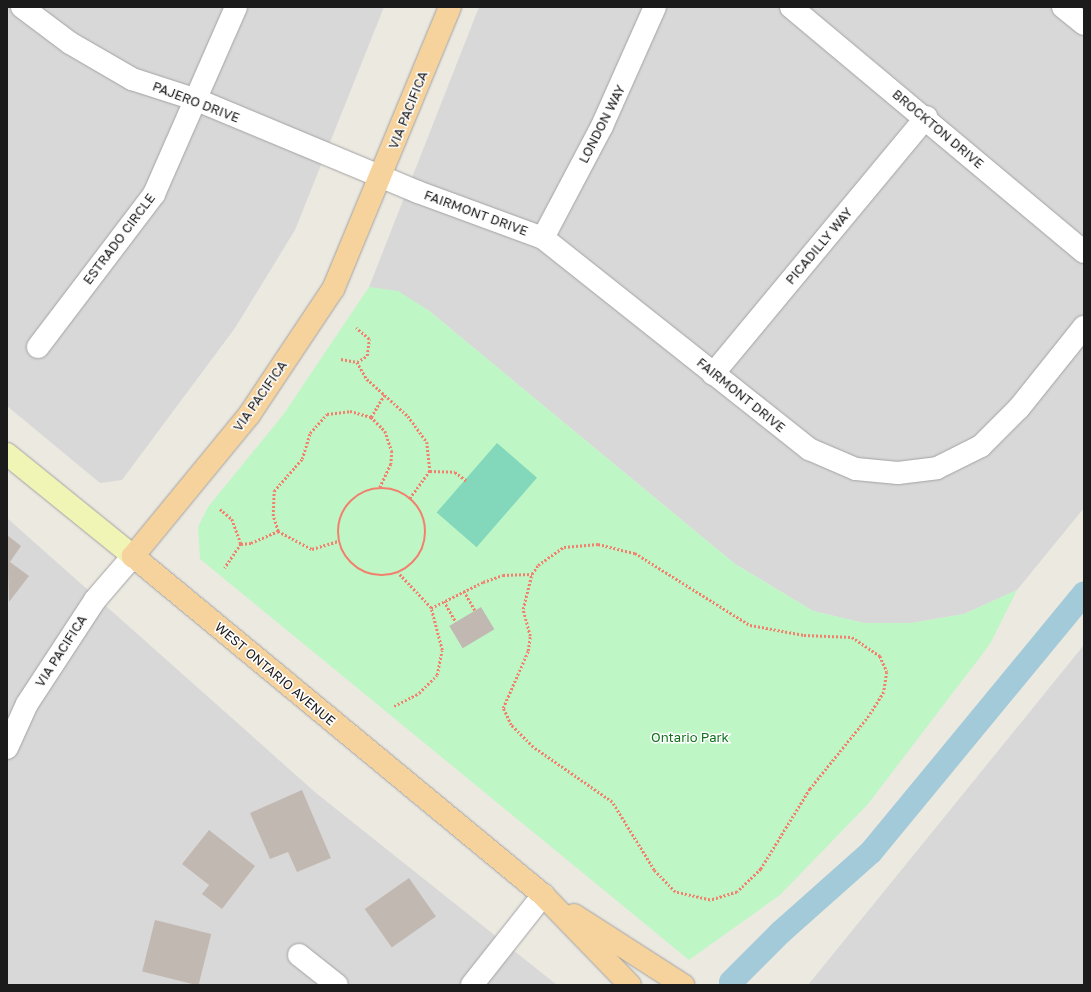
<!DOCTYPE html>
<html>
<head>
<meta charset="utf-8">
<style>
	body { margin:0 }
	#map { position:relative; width:1091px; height:992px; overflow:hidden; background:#ece9e1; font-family:"Golos Text",sans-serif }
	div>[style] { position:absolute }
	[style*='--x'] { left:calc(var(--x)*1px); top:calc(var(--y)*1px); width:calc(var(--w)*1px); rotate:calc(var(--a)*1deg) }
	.residential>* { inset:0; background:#d9d8d8 }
	.park>* { inset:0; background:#bff6c6 }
	.pitch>* { inset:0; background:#83d8bb; transform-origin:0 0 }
	.canal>* { height:24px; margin:-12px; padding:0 12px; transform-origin:12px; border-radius:12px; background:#a3cad8 }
	.building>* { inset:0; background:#c1b8b1; transform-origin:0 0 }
	.path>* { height:2.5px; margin-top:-1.25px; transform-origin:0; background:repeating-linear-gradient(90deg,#f2806d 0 2px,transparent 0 4px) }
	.path>.ring { margin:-1.25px; padding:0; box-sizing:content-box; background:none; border:2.5px solid #f2806d; border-radius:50% }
	.roads { filter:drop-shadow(0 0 1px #a2a2a2) drop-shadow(0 0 1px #a2a2a2) }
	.street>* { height:22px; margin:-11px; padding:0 11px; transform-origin:11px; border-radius:11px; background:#fff }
	.secondary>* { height:22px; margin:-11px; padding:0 11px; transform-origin:11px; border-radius:11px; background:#f0f5b6 }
	.primary>* { height:22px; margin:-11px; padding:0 11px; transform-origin:11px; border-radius:11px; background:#f6d39c }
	span { translate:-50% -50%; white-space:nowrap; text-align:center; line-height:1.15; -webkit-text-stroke:3px #fff; paint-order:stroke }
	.street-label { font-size:13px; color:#1b1b1b }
	.park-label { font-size:13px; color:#11721d }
	.frame { position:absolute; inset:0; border:8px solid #1b1b1b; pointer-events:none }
</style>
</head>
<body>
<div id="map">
	<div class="residential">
		<i style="clip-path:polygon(7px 7px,384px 7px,295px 230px,235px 328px,122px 480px,100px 483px,7px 406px)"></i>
		<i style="clip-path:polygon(479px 7px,1084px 7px,1084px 508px,1017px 590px,964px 614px,911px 623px,864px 623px,813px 611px,735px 564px,428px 310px,369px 287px)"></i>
		<i style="clip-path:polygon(7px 518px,316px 793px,557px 985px,7px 985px)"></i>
		<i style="clip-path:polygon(1084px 645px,1084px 985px,808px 985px)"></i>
	</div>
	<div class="park">
		<i style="clip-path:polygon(369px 287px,398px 291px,428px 310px,735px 564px,813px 611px,864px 623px,911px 623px,964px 614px,1017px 590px,990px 644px,868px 804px,780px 895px,689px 960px,200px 559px,198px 527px,208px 507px,283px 415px)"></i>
	</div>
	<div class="pitch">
		<i style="left:497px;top:443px;width:53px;height:92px;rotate:41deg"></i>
	</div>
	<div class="canal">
		<i style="--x:731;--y:982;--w:71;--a:-45"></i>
		<i style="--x:781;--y:932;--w:120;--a:-41.6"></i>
		<i style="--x:871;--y:852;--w:335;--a:-50.5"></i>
	</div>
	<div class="building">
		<i style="clip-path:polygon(7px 535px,21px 546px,10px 562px,29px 576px,9px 602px)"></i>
		<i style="left:481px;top:607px;width:26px;height:37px;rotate:59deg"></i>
		<i style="clip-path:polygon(302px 790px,331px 858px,297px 872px,288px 852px,270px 859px,250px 813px)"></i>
		<i style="clip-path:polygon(209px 830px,255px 866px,222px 909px,202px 894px,209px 885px,182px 864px)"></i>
		<i style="left:409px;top:878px;width:47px;height:54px;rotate:55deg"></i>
		<i style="left:155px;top:920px;width:58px;height:53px;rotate:14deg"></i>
	</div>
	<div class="path">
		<i style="--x:341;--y:359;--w:16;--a:11"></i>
		<i style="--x:357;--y:362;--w:12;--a:-31"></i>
		<i style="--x:367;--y:356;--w:17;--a:-83"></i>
		<i style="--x:369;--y:339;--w:17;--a:-140"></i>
		<i style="--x:357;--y:362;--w:20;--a:60"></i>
		<i style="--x:367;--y:379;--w:55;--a:42.1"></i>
		<i style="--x:408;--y:416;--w:32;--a:54"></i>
		<i style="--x:427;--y:442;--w:29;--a:84"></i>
		<i style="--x:430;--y:471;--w:34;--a:126"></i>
		<i style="--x:371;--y:417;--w:26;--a:-59"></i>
		<i style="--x:430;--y:471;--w:25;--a:2"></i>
		<i style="--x:455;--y:472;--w:15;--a:37"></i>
		<i class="ring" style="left:338px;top:488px;width:85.5px;height:85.5px"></i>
		<i style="--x:220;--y:509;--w:16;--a:40"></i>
		<i style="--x:232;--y:519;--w:27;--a:70"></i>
		<i style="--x:241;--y:544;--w:29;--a:124"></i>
		<i style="--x:278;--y:531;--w:16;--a:-108"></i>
		<i style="--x:273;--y:516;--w:25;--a:-88"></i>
		<i style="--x:274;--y:491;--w:43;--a:-48.8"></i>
		<i style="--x:302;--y:459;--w:27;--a:-73"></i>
		<i style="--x:310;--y:433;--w:25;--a:-48"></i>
		<i style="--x:327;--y:414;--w:23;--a:-7"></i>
		<i style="--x:350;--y:411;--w:22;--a:16"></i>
		<i style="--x:371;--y:417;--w:20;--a:45"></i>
		<i style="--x:385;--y:431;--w:21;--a:71"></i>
		<i style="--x:392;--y:451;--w:13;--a:94"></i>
		<i style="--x:391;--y:464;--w:26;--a:115"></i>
		<i style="--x:241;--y:544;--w:10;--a:-6"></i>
		<i style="--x:251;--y:543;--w:30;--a:-24"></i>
		<i style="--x:278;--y:531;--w:38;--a:28"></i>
		<i style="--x:312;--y:549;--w:28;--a:-17"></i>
		<i style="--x:598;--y:544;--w:38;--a:14"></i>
		<i style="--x:635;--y:553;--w:136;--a:32.1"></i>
		<i style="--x:750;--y:625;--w:55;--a:10.5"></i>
		<i style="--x:804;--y:635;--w:48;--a:2.4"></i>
		<i style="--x:852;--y:637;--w:34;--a:34"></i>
		<i style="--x:880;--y:656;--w:17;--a:66"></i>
		<i style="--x:887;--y:672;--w:20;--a:99"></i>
		<i style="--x:884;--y:692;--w:28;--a:122"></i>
		<i style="--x:869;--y:716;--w:94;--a:128.9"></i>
		<i style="--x:810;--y:789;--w:94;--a:121.5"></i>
		<i style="--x:761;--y:869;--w:33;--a:136"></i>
		<i style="--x:737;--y:892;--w:28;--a:163"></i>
		<i style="--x:710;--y:900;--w:36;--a:-167"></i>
		<i style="--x:675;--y:892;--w:30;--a:-134"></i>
		<i style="--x:654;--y:870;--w:80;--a:-121.7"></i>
		<i style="--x:612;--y:802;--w:96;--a:-145.2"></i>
		<i style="--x:533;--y:747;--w:31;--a:-135"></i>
		<i style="--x:511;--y:725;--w:19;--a:-115"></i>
		<i style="--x:503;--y:708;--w:62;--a:-66.3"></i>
		<i style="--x:528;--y:651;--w:15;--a:-82"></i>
		<i style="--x:530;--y:636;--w:28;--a:-105"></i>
		<i style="--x:523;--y:609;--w:36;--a:-76"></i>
		<i style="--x:532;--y:574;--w:11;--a:-56"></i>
		<i style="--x:538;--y:565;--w:32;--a:-35"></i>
		<i style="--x:564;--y:547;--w:34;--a:-5"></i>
		<i style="--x:464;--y:591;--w:22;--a:60"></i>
		<i style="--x:444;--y:601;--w:24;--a:60"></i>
		<i style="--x:431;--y:608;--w:58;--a:-26.6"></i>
		<i style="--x:483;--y:582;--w:21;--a:-19"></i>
		<i style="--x:503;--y:575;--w:29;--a:-2"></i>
		<i style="--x:394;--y:706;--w:28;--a:-27"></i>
		<i style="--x:419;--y:693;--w:25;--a:-45"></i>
		<i style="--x:437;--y:675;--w:25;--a:-79"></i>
		<i style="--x:442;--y:650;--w:43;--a:-104.7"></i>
		<i style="--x:431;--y:608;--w:48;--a:-133.3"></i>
	</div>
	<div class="roads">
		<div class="street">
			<i style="--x:22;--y:7;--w:60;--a:36.9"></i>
			<i style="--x:70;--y:43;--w:72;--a:30.1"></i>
			<i style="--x:132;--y:79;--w:68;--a:17.9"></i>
			<i style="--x:197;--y:100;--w:239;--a:22.6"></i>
			<i style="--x:418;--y:192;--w:133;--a:20.2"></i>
			<i style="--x:543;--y:238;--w:340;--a:38.4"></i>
			<i style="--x:809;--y:449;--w:51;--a:23.1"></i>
			<i style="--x:856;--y:469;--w:42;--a:5.4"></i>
			<i style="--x:898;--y:473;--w:39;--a:-7"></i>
			<i style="--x:937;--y:468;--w:49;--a:-26.6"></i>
			<i style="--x:981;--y:446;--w:54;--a:-45"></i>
			<i style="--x:1019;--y:408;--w:104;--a:-51.3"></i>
			<i style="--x:791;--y:7;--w:382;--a:39.9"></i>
			<i style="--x:1063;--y:7;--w:27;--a:39"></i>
			<i style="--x:543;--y:238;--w:127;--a:-62.2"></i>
			<i style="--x:602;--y:126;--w:130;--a:-66"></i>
			<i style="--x:38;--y:347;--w:192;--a:-52.8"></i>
			<i style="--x:154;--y:194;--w:204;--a:-66.3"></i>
			<i style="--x:713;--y:374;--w:334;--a:-50.3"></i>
			<i style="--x:7;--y:748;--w:48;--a:-65.6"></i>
			<i style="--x:27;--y:704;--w:124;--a:-56.8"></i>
			<i style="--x:95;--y:600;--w:58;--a:-49.2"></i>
			<i style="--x:299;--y:955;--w:48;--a:38.3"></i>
			<i style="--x:472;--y:985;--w:115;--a:-51.7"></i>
		</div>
		<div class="secondary">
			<i style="--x:7;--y:454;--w:162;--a:39"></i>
		</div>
		<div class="primary">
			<i style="--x:450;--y:7;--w:305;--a:112.5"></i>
			<i style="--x:333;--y:289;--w:151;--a:123.7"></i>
			<i style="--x:249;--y:415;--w:183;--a:129.4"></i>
			<i style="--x:133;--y:556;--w:532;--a:39.58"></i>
			<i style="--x:543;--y:895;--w:125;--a:46"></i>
			<i style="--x:574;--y:915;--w:130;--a:32.7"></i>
		</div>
	</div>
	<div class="street-label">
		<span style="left:196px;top:102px;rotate:21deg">PAJERO DRIVE</span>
		<span style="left:408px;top:110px;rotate:-68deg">VIA PACIFICA</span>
		<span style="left:602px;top:124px;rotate:-63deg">LONDON WAY</span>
		<span style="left:938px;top:129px;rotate:40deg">BROCKTON DRIVE</span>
		<span style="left:476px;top:213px;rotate:20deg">FAIRMONT DRIVE</span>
		<span style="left:119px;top:239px;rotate:-53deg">ESTRADO CIRCLE</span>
		<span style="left:819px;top:246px;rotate:-50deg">PICADILLY WAY</span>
		<span style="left:741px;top:395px;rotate:39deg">FAIRMONT DRIVE</span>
		<span style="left:260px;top:396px;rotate:-55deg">VIA PACIFICA</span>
		<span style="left:61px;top:651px;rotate:-57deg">VIA PACIFICA</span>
		<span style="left:275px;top:674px;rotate:40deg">WEST ONTARIO AVENUE</span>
	</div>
	<div class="park-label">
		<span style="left:690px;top:737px">Ontario Park</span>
	</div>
	<div class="frame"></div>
</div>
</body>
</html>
